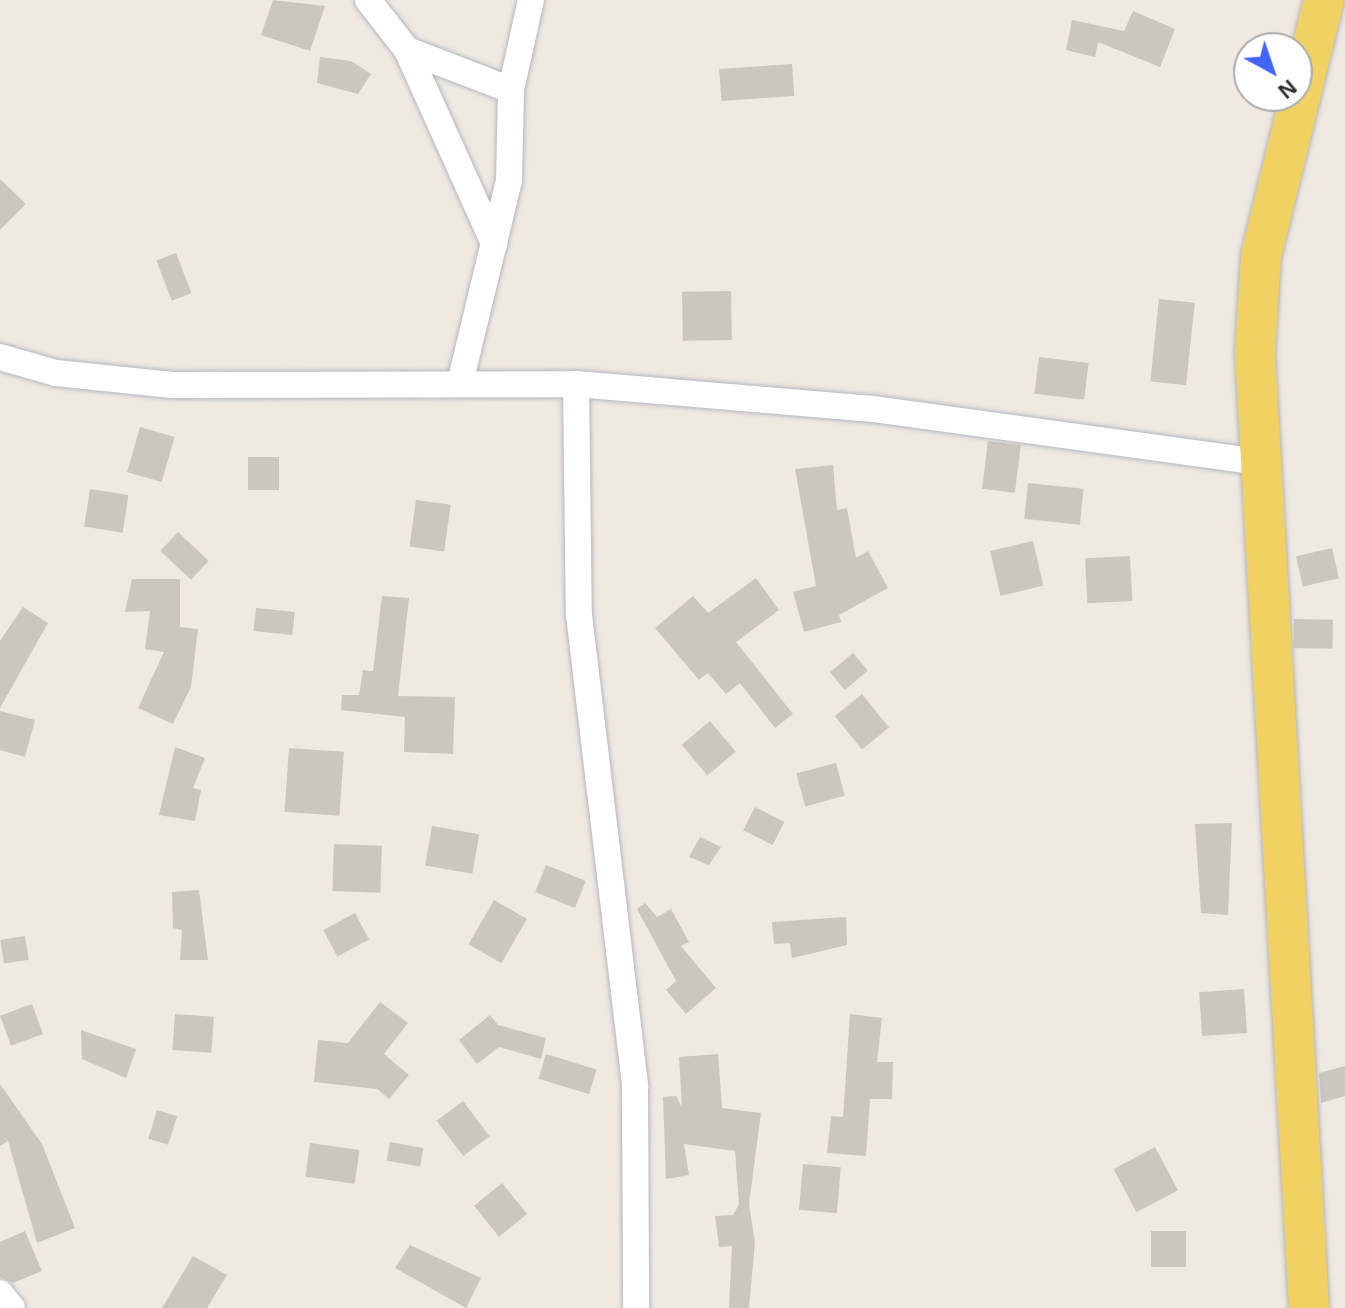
<!DOCTYPE html>
<html>
<head>
<meta charset="utf-8">
<style>
	body { margin:0 }
	#map { position:relative; width:1345px; height:1308px; overflow:hidden; background:#efe9e1; font-family:Helvetica,sans-serif }
	div>[style] { position:absolute }
	[style*='--x'] { left:calc(var(--x)*1px); top:calc(var(--y)*1px); width:calc(var(--w)*1px); rotate:calc(var(--a)*1deg) }
	.building>* { inset:0; background:#cbc7bf; transform-origin:0 0 }
	.roads { filter:drop-shadow(0 0 2px #b4b7c1) drop-shadow(0 0 2px #b4b7c1) }
	.minor>* { height:26px; margin:-13px; padding:0 13px; transform-origin:13px; border-radius:13px; background:#fff }
	.primary>* { height:40px; margin:-20px; padding:0 20px; transform-origin:20px; border-radius:20px; background:#f2d163 }
	span { translate:-50% -50%; white-space:nowrap; text-align:center; line-height:1.15; -webkit-text-stroke:8px #fff; paint-order:stroke }
	.north { position:absolute; left:1233px; top:32px; width:80px; height:80px; box-sizing:border-box; background:#fff; border:2px solid #ababab; border-radius:50%; rotate:140deg; font-size:22px; font-weight:700; line-height:32px; text-align:center; color:#2e2e2e }
	.north::after { content:''; display:block; margin:auto; width:28px; height:36px; background:#4264fb; clip-path:polygon(50% 0,100% 100%,50% 72%,0 100%) }
</style>
</head>
<body>
<div id="map">
	<div class="building">
		<i style="clip-path:polygon(273px 0,325px 6px,310px 51px,261px 35px)"></i>
		<i style="clip-path:polygon(1133px 11px,1175px 29px,1160px 67px,1098px 42px,1095px 57px,1066px 50px,1072px 20px,1124px 31px)"></i>
		<i style="clip-path:polygon(320px 57px,351px 61px,371px 74px,358px 94px,317px 83px)"></i>
		<i style="left:792px;top:64px;width:32px;height:73px;rotate:86deg"></i>
		<i style="clip-path:polygon(0 179px,26px 204px,0 230px)"></i>
		<i style="left:176px;top:253px;width:43px;height:21px;rotate:69deg"></i>
		<i style="left:731px;top:291px;width:49px;height:49px;rotate:89deg"></i>
		<i style="left:1159px;top:299px;width:36px;height:83px;rotate:6deg"></i>
		<i style="left:1039px;top:357px;width:50px;height:37px;rotate:7deg"></i>
		<i style="left:140px;top:427px;width:36px;height:47px;rotate:16deg"></i>
		<i style="left:988px;top:441px;width:33px;height:48px;rotate:7deg"></i>
		<i style="left:248px;top:457px;width:31px;height:33px"></i>
		<i style="clip-path:polygon(833px 465px,837px 510px,847px 508px,856px 558px,868px 551px,888px 588px,839px 615px,841px 622px,804px 632px,793px 592px,816px 586px,795px 469px)"></i>
		<i style="left:1028px;top:483px;width:56px;height:36px;rotate:6deg"></i>
		<i style="left:90px;top:489px;width:39px;height:38px;rotate:9deg"></i>
		<i style="left:416px;top:500px;width:35px;height:47px;rotate:8deg"></i>
		<i style="left:178px;top:532px;width:42px;height:26px;rotate:43deg"></i>
		<i style="left:1033px;top:541px;width:46px;height:44px;rotate:77deg"></i>
		<i style="left:1332px;top:548px;width:31px;height:37px;rotate:77deg"></i>
		<i style="left:1130px;top:556px;width:45px;height:45px;rotate:87deg"></i>
		<i style="clip-path:polygon(756px 578px,779px 610px,736px 642px,793px 714px,775px 728px,740px 683px,726px 694px,708px 673px,699px 680px,655px 628px,693px 596px,708px 613px)"></i>
		<i style="clip-path:polygon(132px 579px,180px 579px,180px 627px,198px 629px,191px 687px,173px 724px,138px 708px,164px 652px,145px 649px,150px 611px,125px 612px)"></i>
		<i style="clip-path:polygon(382px 596px,409px 598px,398px 696px,455px 697px,453px 754px,404px 752px,405px 717px,341px 710px,342px 695px,359px 695px,363px 670px,373px 671px)"></i>
		<i style="clip-path:polygon(23px 607px,48px 623px,0 708px,0 641px)"></i>
		<i style="left:256px;top:608px;width:39px;height:23px;rotate:6deg"></i>
		<i style="left:1294px;top:619px;width:39px;height:29px;rotate:1deg"></i>
		<i style="left:853px;top:653px;width:23px;height:30px;rotate:50deg"></i>
		<i style="left:862px;top:694px;width:43px;height:35px;rotate:51deg"></i>
		<i style="clip-path:polygon(0 711px,35px 720px,25px 757px,0 750px)"></i>
		<i style="left:710px;top:721px;width:40px;height:37px;rotate:50deg"></i>
		<i style="clip-path:polygon(175px 747px,205px 758px,193px 788px,201px 790px,195px 821px,159px 815px)"></i>
		<i style="left:289px;top:748px;width:55px;height:64px;rotate:4deg"></i>
		<i style="left:836px;top:763px;width:34px;height:41px;rotate:75deg"></i>
		<i style="left:755px;top:807px;width:33px;height:26px;rotate:27deg"></i>
		<i style="clip-path:polygon(1232px 823px,1228px 915px,1201px 913px,1195px 824px)"></i>
		<i style="left:432px;top:826px;width:48px;height:40px;rotate:10deg"></i>
		<i style="clip-path:polygon(700px 837px,721px 847px,709px 865px,689px 857px)"></i>
		<i style="left:334px;top:844px;width:48px;height:47px;rotate:2deg"></i>
		<i style="left:546px;top:865px;width:43px;height:29px;rotate:22deg"></i>
		<i style="clip-path:polygon(199px 890px,208px 960px,180px 960px,182px 930px,173px 928px,172px 892px)"></i>
		<i style="left:494px;top:900px;width:38px;height:51px;rotate:30deg"></i>
		<i style="clip-path:polygon(645px 903px,657px 917px,671px 909px,689px 942px,681px 946px,716px 988px,686px 1014px,666px 990px,676px 981px,637px 909px)"></i>
		<i style="left:355px;top:913px;width:30px;height:36px;rotate:62deg"></i>
		<i style="clip-path:polygon(846px 917px,847px 945px,792px 958px,790px 943px,774px 944px,772px 922px)"></i>
		<i style="left:25px;top:936px;width:24px;height:25px;rotate:81deg"></i>
		<i style="left:1244px;top:989px;width:44px;height:45px;rotate:86deg"></i>
		<i style="clip-path:polygon(380px 1002px,408px 1023px,384px 1054px,409px 1075px,389px 1099px,377px 1089px,314px 1082px,318px 1040px,348px 1043px)"></i>
		<i style="left:32px;top:1004px;width:32px;height:34px;rotate:70deg"></i>
		<i style="left:175px;top:1014px;width:39px;height:36px;rotate:4deg"></i>
		<i style="clip-path:polygon(850px 1014px,882px 1018px,877px 1062px,893px 1062px,892px 1099px,870px 1099px,866px 1156px,827px 1153px,831px 1116px,843px 1117px)"></i>
		<i style="clip-path:polygon(490px 1015px,498px 1025px,546px 1038px,541px 1059px,499px 1047px,477px 1064px,459px 1040px)"></i>
		<i style="clip-path:polygon(81px 1030px,136px 1049px,126px 1078px,82px 1059px)"></i>
		<i style="left:546px;top:1054px;width:53px;height:26px;rotate:17deg"></i>
		<i style="clip-path:polygon(718px 1054px,722px 1108px,761px 1113px,749px 1204px,755px 1243px,749px 1308px,729px 1308px,732px 1246px,719px 1247px,715px 1216px,733px 1215px,739px 1204px,735px 1151px,684px 1144px,689px 1175px,666px 1179px,663px 1097px,676px 1096px,682px 1107px,679px 1057px)"></i>
		<i style="clip-path:polygon(1345px 1066px,1345px 1096px,1321px 1103px,1319px 1073px)"></i>
		<i style="clip-path:polygon(0 1084px,42px 1144px,75px 1228px,37px 1243px,8px 1141px,0 1146px)"></i>
		<i style="left:463px;top:1101px;width:44px;height:33px;rotate:53deg"></i>
		<i style="left:157px;top:1110px;width:21px;height:30px;rotate:17deg"></i>
		<i style="left:390px;top:1142px;width:34px;height:19px;rotate:10deg"></i>
		<i style="left:310px;top:1143px;width:50px;height:34px;rotate:8deg"></i>
		<i style="left:1155px;top:1147px;width:49px;height:47px;rotate:62deg"></i>
		<i style="left:803px;top:1164px;width:38px;height:46px;rotate:5deg"></i>
		<i style="left:502px;top:1183px;width:40px;height:36px;rotate:51deg"></i>
		<i style="clip-path:polygon(25px 1231px,42px 1271px,13px 1283px,0 1277px,0 1242px)"></i>
		<i style="left:1151px;top:1231px;width:35px;height:36px"></i>
		<i style="clip-path:polygon(410px 1245px,481px 1278px,466px 1308px,395px 1268px)"></i>
		<i style="clip-path:polygon(193px 1256px,227px 1275px,207px 1308px,162px 1308px)"></i>
	</div>
	<div class="roads">
		<div class="minor">
			<i style="--x:368;--y:0;--w:63;--a:52"></i>
			<i style="--x:407;--y:50;--w:213;--a:65.8"></i>
			<i style="--x:407;--y:50;--w:111;--a:21"></i>
			<i style="--x:0;--y:357;--w:58;--a:15.9"></i>
			<i style="--x:56;--y:373;--w:117;--a:5.9"></i>
			<i style="--x:172;--y:385;--w:404;--a:-0.1"></i>
			<i style="--x:576;--y:384;--w:298;--a:4.8"></i>
			<i style="--x:873;--y:409;--w:391;--a:7.8"></i>
			<i style="--x:460;--y:383;--w:208;--a:-76.4"></i>
			<i style="--x:509;--y:181;--w:91;--a:-88.7"></i>
			<i style="--x:511;--y:90;--w:92;--a:-77.5"></i>
			<i style="--x:576;--y:384;--w:231;--a:89.3"></i>
			<i style="--x:579;--y:615;--w:475;--a:83.2"></i>
			<i style="--x:635;--y:1087;--w:221;--a:89.7"></i>
			<i style="--x:0;--y:1293;--w:19;--a:51"></i>
		</div>
		<div class="primary">
			<i style="--x:1309;--y:1308;--w:957;--a:-93.24"></i>
			<i style="--x:1255;--y:353;--w:97;--a:-86.5"></i>
			<i style="--x:1261;--y:256;--w:264;--a:-76.2"></i>
		</div>
	</div>
	<div class="north">N</div>
</div>
</body>
</html>
